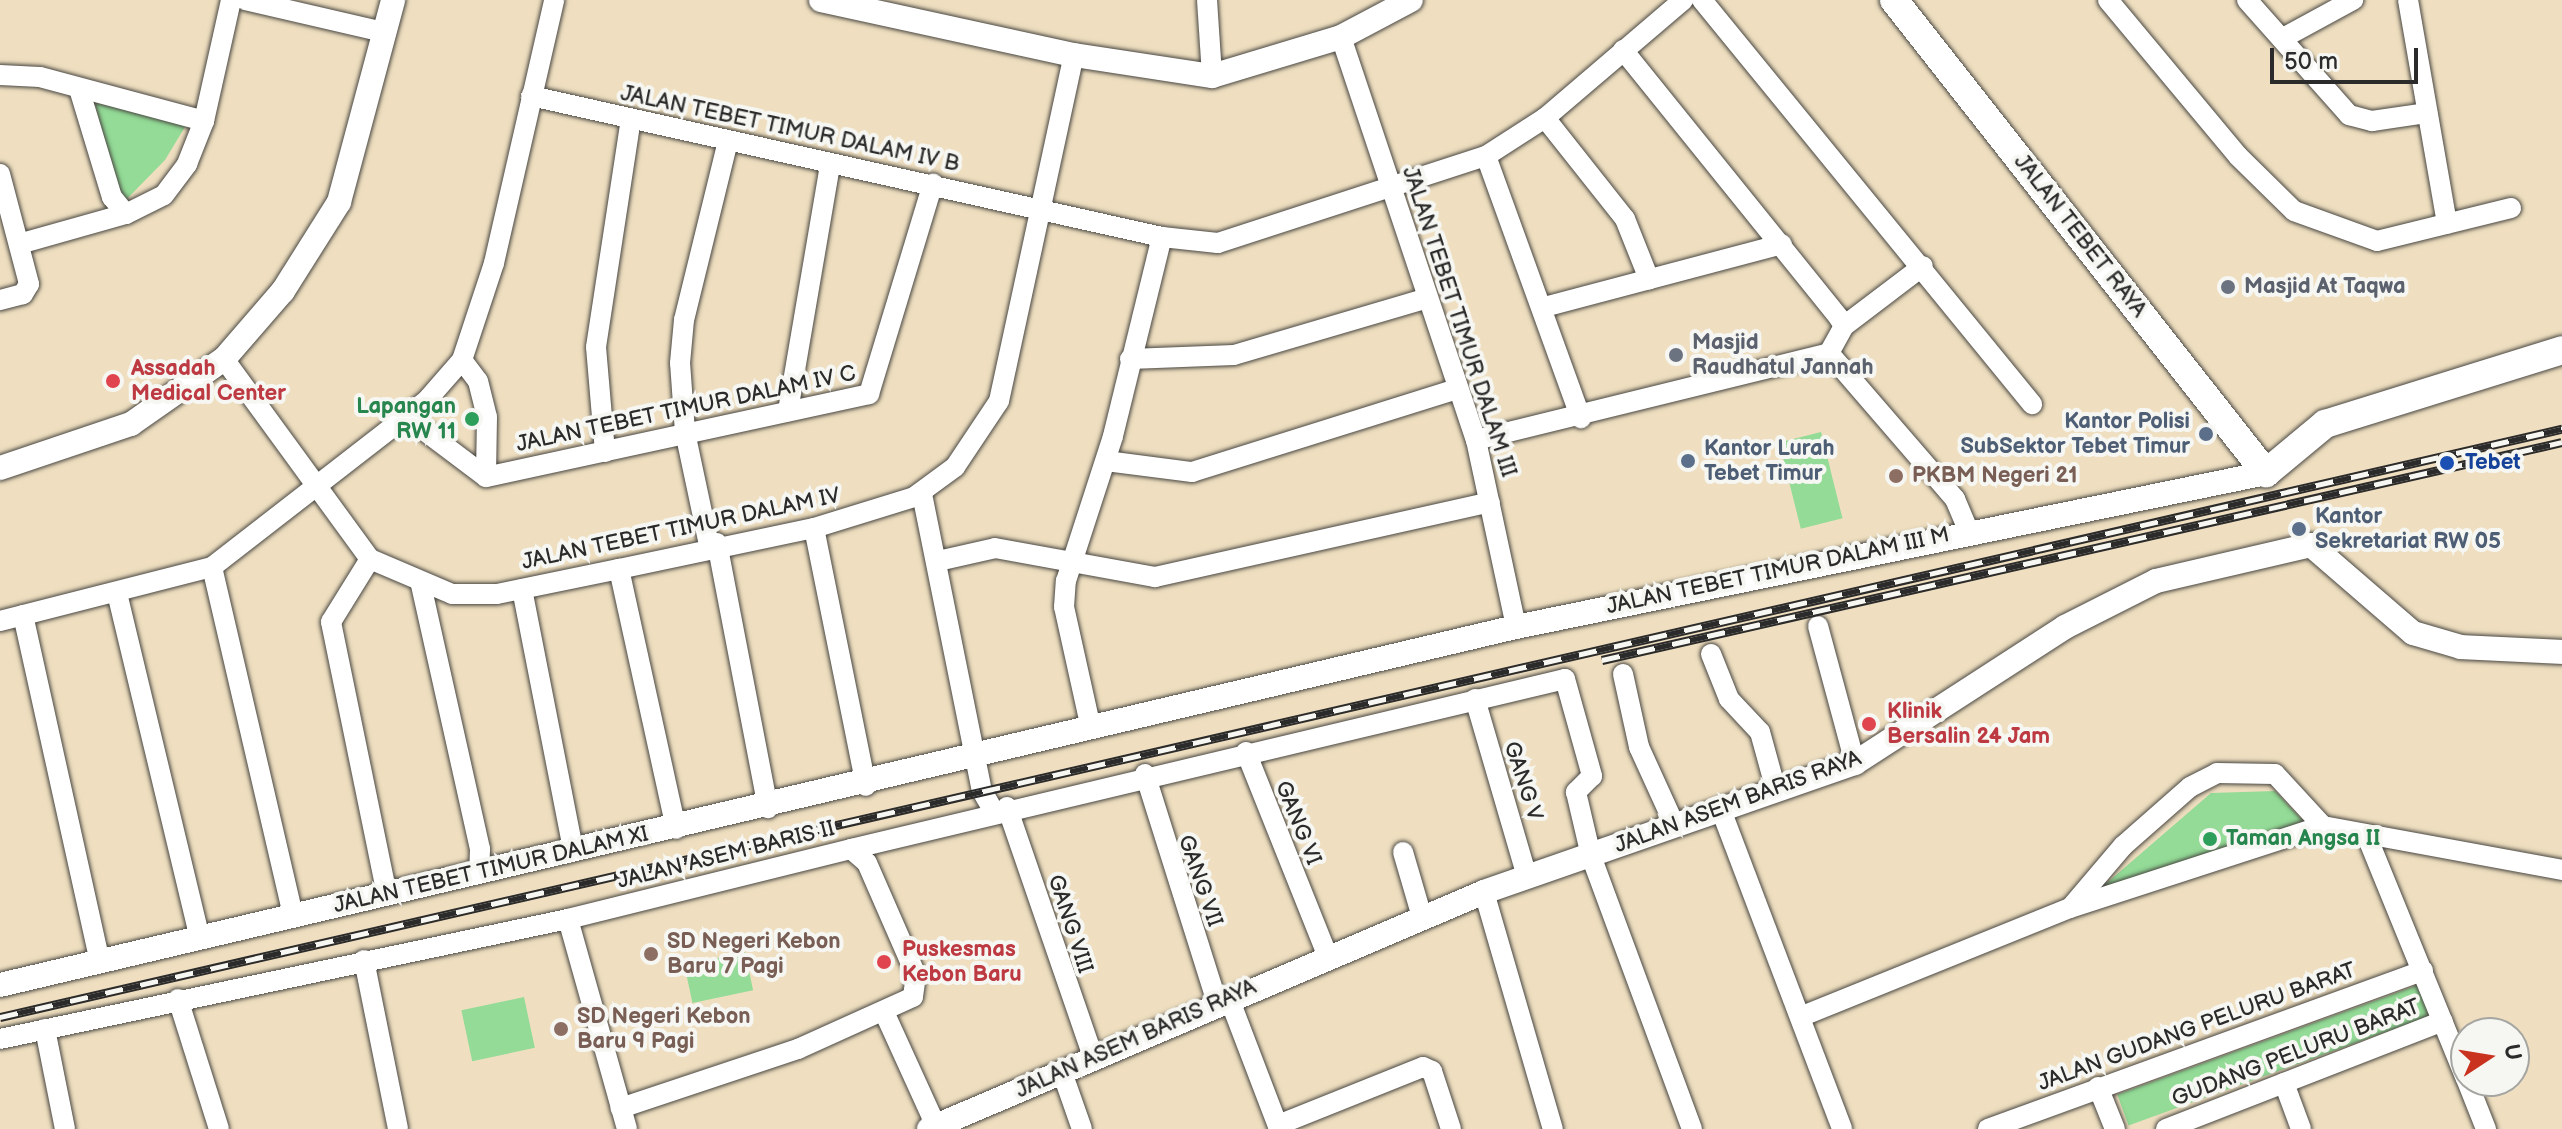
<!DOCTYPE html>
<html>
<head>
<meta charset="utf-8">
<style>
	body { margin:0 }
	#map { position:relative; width:2562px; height:1129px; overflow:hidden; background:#efdfc0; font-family:"Balsamiq Sans",sans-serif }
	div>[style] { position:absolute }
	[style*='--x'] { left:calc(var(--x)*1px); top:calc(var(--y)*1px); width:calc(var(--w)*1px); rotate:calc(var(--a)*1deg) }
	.green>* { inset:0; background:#93db96; transform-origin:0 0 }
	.roads { filter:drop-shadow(0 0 2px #484641) drop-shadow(0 0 2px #484641) }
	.minor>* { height:20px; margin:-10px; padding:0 10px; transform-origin:10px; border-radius:10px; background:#fff }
	.tertiary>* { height:24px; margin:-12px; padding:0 12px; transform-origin:12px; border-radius:12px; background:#fff }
	.secondary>* { height:28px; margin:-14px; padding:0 14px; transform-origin:14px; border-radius:14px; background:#fff }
	.rail>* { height:9px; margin-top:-4.5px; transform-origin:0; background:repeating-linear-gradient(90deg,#f6f6f2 0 18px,#2b2b2b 0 36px); box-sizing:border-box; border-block:2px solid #2b2b2b }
	.dots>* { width:22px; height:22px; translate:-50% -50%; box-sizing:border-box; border:4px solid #f6f6f2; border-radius:50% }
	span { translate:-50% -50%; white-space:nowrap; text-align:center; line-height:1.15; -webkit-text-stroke:8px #f6f6f2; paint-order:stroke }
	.street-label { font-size:22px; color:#2b2b2b }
	.worship-label { font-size:22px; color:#5b616d; font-weight:700 }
	.left { translate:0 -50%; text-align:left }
	.health-label { font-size:22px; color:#be3a42; font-weight:700 }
	.leisure-label { font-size:22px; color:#27864d; font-weight:700 }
	.right { translate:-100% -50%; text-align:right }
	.service-label { font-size:22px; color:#4e5e75; font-weight:700 }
	.transit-label { font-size:22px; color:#164399; font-weight:700 }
	.education-label { font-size:22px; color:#785e54; font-weight:700 }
	.north { position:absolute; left:2450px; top:1017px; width:80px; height:80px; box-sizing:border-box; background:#f6f6f2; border:2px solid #a5a5a2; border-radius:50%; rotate:78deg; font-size:22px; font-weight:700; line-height:32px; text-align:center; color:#2b2b2b }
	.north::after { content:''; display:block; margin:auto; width:28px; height:36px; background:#c8321e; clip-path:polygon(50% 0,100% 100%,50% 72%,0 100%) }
	.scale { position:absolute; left:2270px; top:48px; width:148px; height:36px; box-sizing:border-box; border:4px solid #2b2b2b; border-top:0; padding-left:10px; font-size:24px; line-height:28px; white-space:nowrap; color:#2b2b2b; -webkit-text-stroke:6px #f6f6f2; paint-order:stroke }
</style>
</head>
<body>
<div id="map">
	<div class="green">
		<i style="clip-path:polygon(95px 103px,188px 122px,165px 160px,119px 207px)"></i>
		<i style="left:1821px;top:432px;width:89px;height:43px;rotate:76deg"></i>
		<i style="clip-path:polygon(2275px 791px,2308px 826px,2101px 888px,2211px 793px)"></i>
		<i style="left:745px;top:952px;width:39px;height:62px;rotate:78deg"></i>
		<i style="left:2418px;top:985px;width:33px;height:320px;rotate:70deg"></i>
		<i style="left:524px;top:997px;width:52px;height:64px;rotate:78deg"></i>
	</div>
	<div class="roads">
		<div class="minor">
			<i style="--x:245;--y:0;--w:143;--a:13"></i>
			<i style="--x:1207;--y:0;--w:76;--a:86.2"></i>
			<i style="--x:1702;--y:0;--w:522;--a:50.76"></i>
			<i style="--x:2108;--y:0;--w:203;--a:50.2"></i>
			<i style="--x:2238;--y:156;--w:78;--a:44.5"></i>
			<i style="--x:2294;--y:211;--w:88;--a:19.9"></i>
			<i style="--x:2377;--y:241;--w:138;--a:-13.8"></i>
			<i style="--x:2247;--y:0;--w:154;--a:48.4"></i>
			<i style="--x:2349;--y:115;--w:24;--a:15"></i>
			<i style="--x:2372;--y:121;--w:56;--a:-8.3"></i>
			<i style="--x:2408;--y:0;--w:227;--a:80.1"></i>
			<i style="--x:1341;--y:37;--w:425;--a:71.5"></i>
			<i style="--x:1476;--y:440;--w:191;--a:77.9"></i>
			<i style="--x:2283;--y:38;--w:80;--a:-28.5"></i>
			<i style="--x:1623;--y:50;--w:344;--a:51.1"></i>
			<i style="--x:1839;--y:318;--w:9;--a:58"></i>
			<i style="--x:1844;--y:326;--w:31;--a:119"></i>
			<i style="--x:0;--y:75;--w:40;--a:2.9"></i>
			<i style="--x:40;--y:77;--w:170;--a:15"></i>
			<i style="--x:80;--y:92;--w:110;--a:73.1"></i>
			<i style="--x:112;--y:197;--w:22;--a:51"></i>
			<i style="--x:531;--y:96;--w:647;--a:12.6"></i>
			<i style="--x:1162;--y:237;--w:56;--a:6.1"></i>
			<i style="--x:1218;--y:243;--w:282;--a:-18"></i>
			<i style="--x:1486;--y:156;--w:70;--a:-32.8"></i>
			<i style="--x:1545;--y:118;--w:182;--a:-40.5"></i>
			<i style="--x:1545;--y:118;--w:129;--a:51.6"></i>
			<i style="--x:1625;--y:219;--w:65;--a:68.2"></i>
			<i style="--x:1486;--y:156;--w:279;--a:70.1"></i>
			<i style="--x:0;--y:174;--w:114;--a:75.2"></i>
			<i style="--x:29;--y:284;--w:12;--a:121"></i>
			<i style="--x:23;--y:294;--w:24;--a:165"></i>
			<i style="--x:19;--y:244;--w:111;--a:-15.7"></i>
			<i style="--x:126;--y:214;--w:42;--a:-26.6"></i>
			<i style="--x:164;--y:195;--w:39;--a:-53"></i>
			<i style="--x:187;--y:164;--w:46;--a:-68.4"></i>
			<i style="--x:204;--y:121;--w:124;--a:-77.4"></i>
			<i style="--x:1544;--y:307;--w:246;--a:-14.8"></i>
			<i style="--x:1844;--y:326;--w:99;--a:-37.2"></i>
			<i style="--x:1829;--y:353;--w:193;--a:49.2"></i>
			<i style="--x:1955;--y:499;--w:34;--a:67"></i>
			<i style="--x:224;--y:359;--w:248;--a:53.9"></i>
			<i style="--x:370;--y:559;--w:89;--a:23.1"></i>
			<i style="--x:452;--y:594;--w:45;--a:0"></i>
			<i style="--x:497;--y:594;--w:125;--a:-11.6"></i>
			<i style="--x:619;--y:569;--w:199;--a:-11.9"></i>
			<i style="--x:814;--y:528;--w:105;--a:-17.2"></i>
			<i style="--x:914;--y:497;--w:51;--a:-36.2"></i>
			<i style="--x:955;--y:467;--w:79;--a:-56.3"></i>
			<i style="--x:999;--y:401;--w:354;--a:-77.8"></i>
			<i style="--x:1130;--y:359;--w:104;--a:-2.2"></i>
			<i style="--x:1234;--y:355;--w:198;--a:-16.4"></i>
			<i style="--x:462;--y:360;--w:26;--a:53"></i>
			<i style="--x:478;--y:381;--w:37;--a:76"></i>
			<i style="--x:487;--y:417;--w:60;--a:91"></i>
			<i style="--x:788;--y:411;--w:251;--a:-80.3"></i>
			<i style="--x:409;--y:419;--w:96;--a:37"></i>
			<i style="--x:486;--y:477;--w:392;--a:-12.2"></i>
			<i style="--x:869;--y:394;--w:220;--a:-73.1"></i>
			<i style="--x:1476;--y:440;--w:364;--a:-13.8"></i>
			<i style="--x:605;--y:452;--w:105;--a:-94.9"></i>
			<i style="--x:596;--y:347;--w:231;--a:-81.3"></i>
			<i style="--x:1106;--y:461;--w:87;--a:7.3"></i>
			<i style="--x:1192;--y:472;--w:278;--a:-17.4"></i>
			<i style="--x:922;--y:494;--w:303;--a:78.6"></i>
			<i style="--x:982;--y:791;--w:22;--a:60"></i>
			<i style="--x:814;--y:528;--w:263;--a:78.6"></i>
			<i style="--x:717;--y:543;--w:270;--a:79.1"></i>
			<i style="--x:709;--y:545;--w:116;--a:-102"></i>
			<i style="--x:685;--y:432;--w:69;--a:-94.1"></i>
			<i style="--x:680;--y:363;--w:43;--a:-84.7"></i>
			<i style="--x:684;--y:320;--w:184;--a:-76.2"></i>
			<i style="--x:370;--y:559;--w:74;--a:121.8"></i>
			<i style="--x:331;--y:622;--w:278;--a:78.4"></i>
			<i style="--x:938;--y:561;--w:58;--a:-12.8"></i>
			<i style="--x:995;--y:548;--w:163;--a:10.3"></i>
			<i style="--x:1155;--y:577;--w:343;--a:-12.6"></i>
			<i style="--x:212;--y:567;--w:356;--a:76.9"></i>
			<i style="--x:619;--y:569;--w:266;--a:77.6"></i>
			<i style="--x:421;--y:585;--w:271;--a:77.4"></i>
			<i style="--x:480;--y:849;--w:23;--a:92"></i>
			<i style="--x:522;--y:589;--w:266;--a:78.9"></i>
			<i style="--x:117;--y:593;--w:351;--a:76.5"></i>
			<i style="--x:23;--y:615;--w:354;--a:77.5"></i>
			<i style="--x:0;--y:621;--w:219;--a:-14.3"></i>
			<i style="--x:212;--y:567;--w:272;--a:-37.8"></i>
			<i style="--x:427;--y:400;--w:53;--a:-48.8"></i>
			<i style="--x:462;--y:360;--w:102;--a:-71.7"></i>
			<i style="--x:494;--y:263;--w:270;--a:-77.1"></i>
			<i style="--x:1818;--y:626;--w:142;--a:74.9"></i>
			<i style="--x:1711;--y:654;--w:48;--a:68.2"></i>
			<i style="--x:1729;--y:699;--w:45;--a:46.8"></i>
			<i style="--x:1760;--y:732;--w:60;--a:74.6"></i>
			<i style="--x:1623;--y:674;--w:75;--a:77.6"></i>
			<i style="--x:1639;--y:747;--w:87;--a:65.5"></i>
			<i style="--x:1475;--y:699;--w:185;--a:73.7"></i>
			<i style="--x:1090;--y:724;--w:120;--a:-102.5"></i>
			<i style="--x:1064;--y:607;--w:26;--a:-86"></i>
			<i style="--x:1066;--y:581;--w:152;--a:-72"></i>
			<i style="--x:1113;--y:436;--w:205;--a:-76.2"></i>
			<i style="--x:1246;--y:752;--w:219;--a:68.2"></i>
			<i style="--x:1145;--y:774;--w:240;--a:72.5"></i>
			<i style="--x:1007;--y:807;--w:261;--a:71"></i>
			<i style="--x:1721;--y:810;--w:341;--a:69.2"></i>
			<i style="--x:2368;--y:839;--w:259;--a:67.8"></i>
			<i style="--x:851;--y:849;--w:734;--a:-13.39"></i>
			<i style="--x:1565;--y:679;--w:101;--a:74.4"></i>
			<i style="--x:1592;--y:776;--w:23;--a:135"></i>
			<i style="--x:1576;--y:792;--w:66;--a:76.8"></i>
			<i style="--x:1591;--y:856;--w:291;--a:69.7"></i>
			<i style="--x:1403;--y:852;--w:68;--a:73.7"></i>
			<i style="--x:1484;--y:892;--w:247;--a:73.8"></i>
			<i style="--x:2072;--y:906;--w:79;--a:-49.6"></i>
			<i style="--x:2123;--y:846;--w:89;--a:-41.4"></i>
			<i style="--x:2190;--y:787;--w:30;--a:-27"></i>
			<i style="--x:2217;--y:773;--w:58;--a:1"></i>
			<i style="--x:2275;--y:774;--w:71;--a:47.3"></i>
			<i style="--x:568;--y:919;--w:218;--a:74.3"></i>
			<i style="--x:364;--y:960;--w:172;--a:78.6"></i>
			<i style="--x:1229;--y:998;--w:140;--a:69.1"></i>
			<i style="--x:178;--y:999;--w:136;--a:72.5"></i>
			<i style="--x:885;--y:1014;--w:123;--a:65.5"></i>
			<i style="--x:1800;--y:1017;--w:291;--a:-22"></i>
			<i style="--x:2070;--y:908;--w:266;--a:-18"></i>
			<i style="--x:2323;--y:826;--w:243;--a:10.4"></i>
			<i style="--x:45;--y:1029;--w:102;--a:78.7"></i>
			<i style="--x:0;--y:1039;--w:581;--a:-11.93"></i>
			<i style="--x:568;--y:919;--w:292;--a:-13.9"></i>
			<i style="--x:851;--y:849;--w:21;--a:41"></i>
			<i style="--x:867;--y:863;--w:122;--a:66.4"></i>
			<i style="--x:916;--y:975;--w:22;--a:98"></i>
			<i style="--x:913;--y:997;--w:126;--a:155.7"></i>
			<i style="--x:798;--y:1049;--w:187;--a:161.6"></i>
			<i style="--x:1062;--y:1072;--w:60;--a:70.7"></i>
			<i style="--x:2467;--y:1081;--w:52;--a:68.4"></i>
			<i style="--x:2284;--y:1083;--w:49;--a:69.7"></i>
			<i style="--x:2098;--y:1087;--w:45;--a:68"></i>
			<i style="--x:1278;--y:1125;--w:156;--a:-21.8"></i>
			<i style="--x:1423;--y:1067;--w:10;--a:24"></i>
			<i style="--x:1432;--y:1071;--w:61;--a:71.9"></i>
			<i style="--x:1988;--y:1129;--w:463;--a:-20"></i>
			<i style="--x:2166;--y:1129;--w:297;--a:-21.3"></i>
		</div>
		<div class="tertiary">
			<i style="--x:821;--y:0;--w:259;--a:12.3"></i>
			<i style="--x:1074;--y:55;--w:140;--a:8.7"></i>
			<i style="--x:1212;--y:76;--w:135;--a:-16.8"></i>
			<i style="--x:1341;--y:37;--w:79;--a:-27.9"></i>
			<i style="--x:0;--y:468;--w:138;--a:-18.6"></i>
			<i style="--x:131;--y:424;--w:113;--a:-35"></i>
			<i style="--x:224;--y:359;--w:90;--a:-49.1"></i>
			<i style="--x:283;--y:291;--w:105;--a:-57.8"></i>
			<i style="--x:339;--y:202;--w:209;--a:-75"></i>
			<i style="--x:0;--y:985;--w:1558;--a:-13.29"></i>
			<i style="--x:1516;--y:627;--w:766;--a:-11.6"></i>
			<i style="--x:929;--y:1129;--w:603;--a:-23.12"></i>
			<i style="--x:1484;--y:892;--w:393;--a:-19.2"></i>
			<i style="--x:1855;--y:763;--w:250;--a:-32.9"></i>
			<i style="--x:2065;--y:627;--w:102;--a:-26.8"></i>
			<i style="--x:2156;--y:581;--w:159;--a:-13.1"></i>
			<i style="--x:2311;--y:545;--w:135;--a:40.8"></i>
			<i style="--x:2413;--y:633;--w:50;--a:16.3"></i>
			<i style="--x:2461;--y:647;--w:101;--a:2.8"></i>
		</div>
		<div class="secondary">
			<i style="--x:1894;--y:0;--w:602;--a:51.82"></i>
			<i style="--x:2266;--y:473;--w:77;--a:-39.7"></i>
			<i style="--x:2325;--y:424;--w:248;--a:-17.3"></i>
		</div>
	</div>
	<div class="rail">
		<i style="--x:1602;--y:660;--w:984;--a:-12.79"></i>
		<i style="--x:0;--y:1017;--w:2629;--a:-12.93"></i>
	</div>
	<div class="dots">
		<i style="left:2228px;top:287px;background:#6b7280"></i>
		<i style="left:1676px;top:355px;background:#6b7280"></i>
		<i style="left:113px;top:381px;background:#e0444e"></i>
		<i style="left:472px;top:419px;background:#2e9e5b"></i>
		<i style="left:2206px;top:434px;background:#5c6f8a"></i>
		<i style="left:1688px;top:461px;background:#5c6f8a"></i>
		<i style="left:2447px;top:463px;background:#1a4fb4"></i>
		<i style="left:1896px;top:476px;background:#8d6e63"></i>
		<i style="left:2299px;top:529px;background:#5c6f8a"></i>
		<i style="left:1869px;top:724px;background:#e0444e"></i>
		<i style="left:2210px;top:839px;background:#2e9e5b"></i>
		<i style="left:651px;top:954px;background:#8d6e63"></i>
		<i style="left:884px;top:962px;background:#e0444e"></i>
		<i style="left:561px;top:1029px;background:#8d6e63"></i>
	</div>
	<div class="street-label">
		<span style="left:790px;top:129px;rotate:12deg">JALAN TEBET TIMUR DALAM IV B</span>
		<span style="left:2080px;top:236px;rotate:52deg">JALAN TEBET RAYA</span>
		<span style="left:1459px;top:322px;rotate:72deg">JALAN TEBET TIMUR DALAM III</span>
		<span style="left:686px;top:409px;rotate:-12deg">JALAN TEBET TIMUR DALAM IV C</span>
		<span style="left:681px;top:529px;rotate:-12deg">JALAN TEBET TIMUR DALAM IV</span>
		<span style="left:1778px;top:571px;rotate:-12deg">JALAN TEBET TIMUR DALAM III M</span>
		<span style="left:1523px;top:781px;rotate:72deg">GANG V</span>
		<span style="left:1738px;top:802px;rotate:-20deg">JALAN ASEM BARIS RAYA</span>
		<span style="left:1298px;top:823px;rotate:68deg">GANG VI</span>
		<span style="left:726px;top:855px;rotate:-14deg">JALAN ASEM BARIS II</span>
		<span style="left:491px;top:870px;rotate:-13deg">JALAN TEBET TIMUR DALAM XI</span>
		<span style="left:1200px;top:881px;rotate:71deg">GANG VII</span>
		<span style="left:1070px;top:924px;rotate:72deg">GANG VIII</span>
		<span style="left:2197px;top:1027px;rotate:-20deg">JALAN GUDANG PELURU BARAT</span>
		<span style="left:1136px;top:1039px;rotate:-24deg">JALAN ASEM BARIS RAYA</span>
		<span style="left:2296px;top:1053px;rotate:-21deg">GUDANG PELURU BARAT</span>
	</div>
	<div class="worship-label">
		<span class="left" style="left:2244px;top:287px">Masjid At Taqwa</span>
		<span class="left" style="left:1692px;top:355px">Masjid<br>Raudhatul Jannah</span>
	</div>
	<div class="health-label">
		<span class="left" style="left:131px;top:381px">Assadah<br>Medical Center</span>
		<span class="left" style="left:1887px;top:724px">Klinik<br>Bersalin 24 Jam</span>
		<span class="left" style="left:902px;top:962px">Puskesmas<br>Kebon Baru</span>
	</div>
	<div class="leisure-label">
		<span class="right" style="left:456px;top:419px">Lapangan<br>RW 11</span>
		<span class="left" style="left:2226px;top:839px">Taman Angsa II</span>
	</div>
	<div class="service-label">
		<span class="right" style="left:2190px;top:434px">Kantor Polisi<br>SubSektor Tebet Timur</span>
		<span class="left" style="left:1704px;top:461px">Kantor Lurah<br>Tebet Timur</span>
		<span class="left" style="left:2315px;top:529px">Kantor<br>Sekretariat RW 05</span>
	</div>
	<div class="transit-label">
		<span class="left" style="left:2465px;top:463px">Tebet</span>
	</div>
	<div class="education-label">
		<span class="left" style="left:1912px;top:476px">PKBM Negeri 21</span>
		<span class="left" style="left:667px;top:954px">SD Negeri Kebon<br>Baru 7 Pagi</span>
		<span class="left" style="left:577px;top:1029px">SD Negeri Kebon<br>Baru 9 Pagi</span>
	</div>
	<div class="north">U</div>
	<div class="scale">50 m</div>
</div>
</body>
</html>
